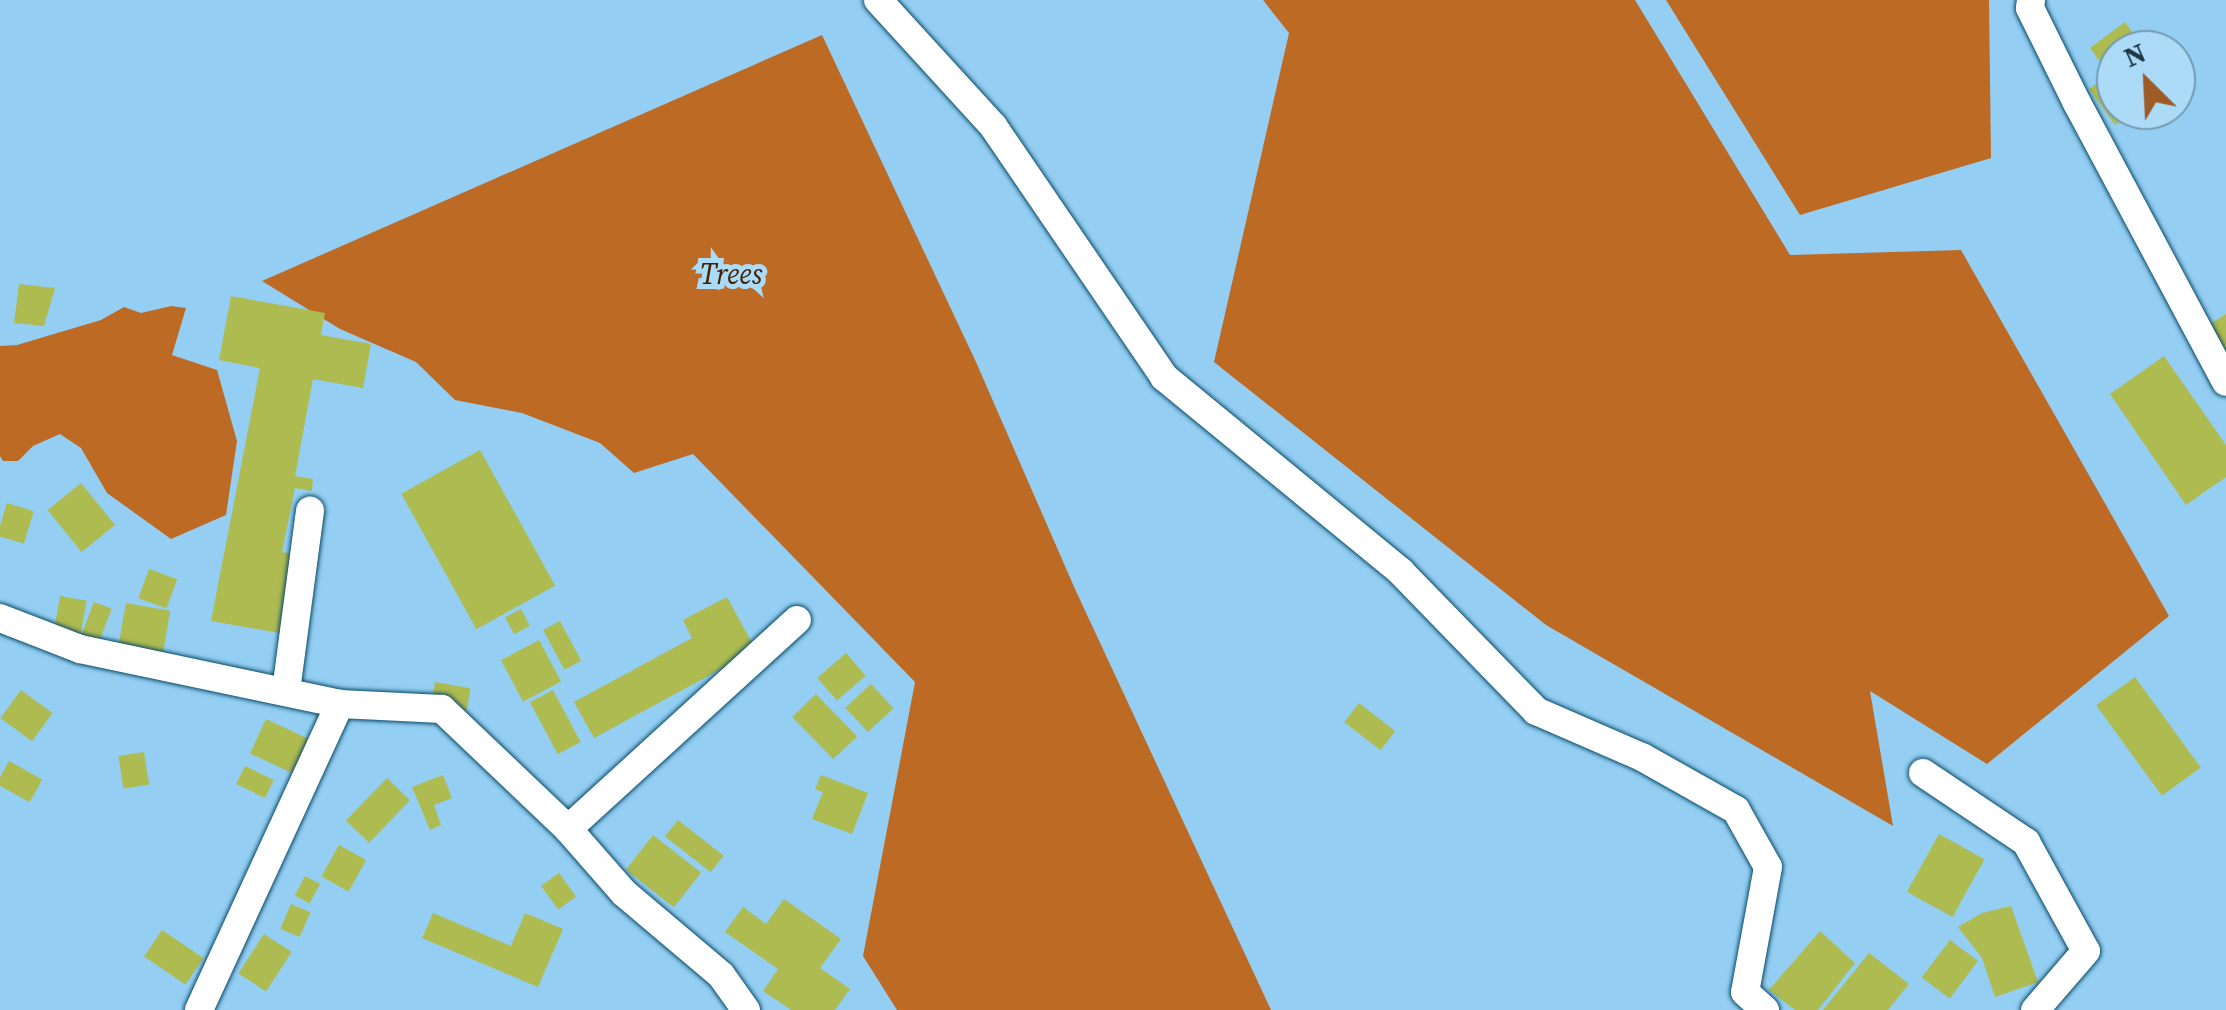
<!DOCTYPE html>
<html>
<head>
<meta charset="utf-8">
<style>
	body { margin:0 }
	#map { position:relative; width:2226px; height:1010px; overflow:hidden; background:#94cff3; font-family:"Source Serif 4",serif }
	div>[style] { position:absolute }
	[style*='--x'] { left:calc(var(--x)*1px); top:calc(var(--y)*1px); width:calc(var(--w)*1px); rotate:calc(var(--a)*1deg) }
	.forest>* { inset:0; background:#bd6a25 }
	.building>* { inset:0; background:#adbb50; transform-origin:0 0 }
	.roads { filter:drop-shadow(0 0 2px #084a69) drop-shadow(0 0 2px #084a69) }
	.street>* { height:28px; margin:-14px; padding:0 14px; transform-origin:14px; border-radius:14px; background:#fff }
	span { translate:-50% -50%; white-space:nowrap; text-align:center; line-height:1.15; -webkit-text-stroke:10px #acdbf8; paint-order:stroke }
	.park-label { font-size:30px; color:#442206; font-style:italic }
	.north { position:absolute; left:2096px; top:30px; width:100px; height:100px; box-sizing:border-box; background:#acdbf8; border:2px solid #7499b0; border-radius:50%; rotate:336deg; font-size:28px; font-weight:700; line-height:40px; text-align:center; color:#1f3745 }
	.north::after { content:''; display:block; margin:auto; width:35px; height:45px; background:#9c5b27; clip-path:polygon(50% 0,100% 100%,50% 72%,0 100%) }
</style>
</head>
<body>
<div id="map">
	<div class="forest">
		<i style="clip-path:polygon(1263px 0,1635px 0,1790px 255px,1961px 250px,2169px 616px,1987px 764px,1870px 691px,1893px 826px,1546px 625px,1214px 362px,1289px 33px)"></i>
		<i style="clip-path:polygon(1666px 0,1989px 0,1991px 158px,1800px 215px)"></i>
		<i style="clip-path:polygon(822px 35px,976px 362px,1075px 589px,1271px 1010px,897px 1010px,863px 956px,915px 682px,693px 454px,634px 473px,600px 443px,522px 413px,455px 400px,416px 362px,340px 329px,262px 281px)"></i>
		<i style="clip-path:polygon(171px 306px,186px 308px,172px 355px,217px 370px,237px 441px,226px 515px,171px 539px,107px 493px,81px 448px,60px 434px,33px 446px,18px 461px,3px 461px,0 456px,0 346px,17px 345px,101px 320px,124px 307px,141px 313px)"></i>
	</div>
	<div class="building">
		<i style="clip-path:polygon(2125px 22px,2145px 50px,2116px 50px,2116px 110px,2136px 110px,2115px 125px,2089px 89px,2109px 74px,2090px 48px)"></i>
		<i style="clip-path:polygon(19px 284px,55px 288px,44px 326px,14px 323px)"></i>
		<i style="clip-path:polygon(231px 296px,325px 313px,321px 335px,371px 344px,363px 388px,313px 379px,295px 476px,313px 479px,312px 491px,295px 488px,282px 552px,300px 555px,285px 634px,211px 621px,260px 368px,219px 360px)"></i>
		<i style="clip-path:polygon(2226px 314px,2226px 351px,2210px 324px)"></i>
		<i style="clip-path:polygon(2164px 356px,2226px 445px,2226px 477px,2186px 505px,2110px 394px)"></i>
		<i style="left:480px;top:450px;width:155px;height:90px;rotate:61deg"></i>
		<i style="left:81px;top:483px;width:54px;height:43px;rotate:51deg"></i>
		<i style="left:7px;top:503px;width:28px;height:34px;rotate:17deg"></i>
		<i style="left:149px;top:569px;width:30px;height:31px;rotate:20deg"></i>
		<i style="left:60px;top:596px;width:27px;height:40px;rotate:10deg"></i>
		<i style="clip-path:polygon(727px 597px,756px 650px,594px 738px,574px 702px,692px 638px,683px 620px)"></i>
		<i style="left:94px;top:602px;width:19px;height:40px;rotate:21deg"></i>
		<i style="left:126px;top:603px;width:45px;height:54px;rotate:10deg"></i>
		<i style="left:521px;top:609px;width:19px;height:18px;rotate:62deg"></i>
		<i style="left:560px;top:621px;width:45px;height:19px;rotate:62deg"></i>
		<i style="left:539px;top:640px;width:47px;height:43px;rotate:62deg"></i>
		<i style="left:846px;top:653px;width:30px;height:38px;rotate:49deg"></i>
		<i style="left:2135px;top:677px;width:112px;height:48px;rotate:54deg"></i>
		<i style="left:435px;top:682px;width:36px;height:24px;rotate:10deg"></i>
		<i style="left:871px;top:684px;width:33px;height:35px;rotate:47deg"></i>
		<i style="left:21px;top:690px;width:39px;height:35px;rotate:36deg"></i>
		<i style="left:553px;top:690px;width:59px;height:26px;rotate:62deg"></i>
		<i style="left:816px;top:694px;width:59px;height:33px;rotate:46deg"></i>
		<i style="left:1359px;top:703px;width:46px;height:24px;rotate:38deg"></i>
		<i style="left:266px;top:719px;width:56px;height:38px;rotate:25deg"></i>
		<i style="left:144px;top:752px;width:33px;height:26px;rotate:81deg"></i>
		<i style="left:9px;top:761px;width:38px;height:26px;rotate:29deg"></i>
		<i style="left:245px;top:766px;width:32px;height:20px;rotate:26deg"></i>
		<i style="clip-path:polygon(443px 775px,452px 798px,434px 805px,441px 825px,430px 830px,412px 787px)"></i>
		<i style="clip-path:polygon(821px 775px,868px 793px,852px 834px,812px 819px,823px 792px,815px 789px)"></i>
		<i style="left:387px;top:778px;width:32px;height:59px;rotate:44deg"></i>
		<i style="left:678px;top:820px;width:58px;height:21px;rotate:38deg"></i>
		<i style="left:1939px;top:834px;width:52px;height:66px;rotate:29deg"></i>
		<i style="left:653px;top:835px;width:61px;height:44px;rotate:38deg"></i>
		<i style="left:339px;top:845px;width:31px;height:36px;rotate:29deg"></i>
		<i style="left:559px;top:873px;width:29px;height:22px;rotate:54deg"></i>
		<i style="left:305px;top:876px;width:17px;height:22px;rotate:28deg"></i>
		<i style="clip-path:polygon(784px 899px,841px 939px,820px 968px,850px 989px,835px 1010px,791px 1010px,763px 991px,778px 969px,725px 932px,743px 907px,766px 924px)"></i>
		<i style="left:291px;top:904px;width:21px;height:27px;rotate:23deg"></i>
		<i style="clip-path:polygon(2011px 906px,2038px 982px,1995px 997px,1982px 958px,1958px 927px,1982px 913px)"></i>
		<i style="clip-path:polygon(433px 913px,511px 946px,525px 913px,563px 929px,538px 987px,422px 938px)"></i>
		<i style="left:162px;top:930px;width:50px;height:32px;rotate:34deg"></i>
		<i style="clip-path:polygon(1820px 931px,1855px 963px,1818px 1010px,1795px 1010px,1769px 990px)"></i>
		<i style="left:264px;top:934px;width:33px;height:47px;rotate:33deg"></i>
		<i style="left:1950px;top:940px;width:35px;height:47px;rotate:37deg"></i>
		<i style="clip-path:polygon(1869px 953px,1909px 984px,1888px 1010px,1823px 1010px)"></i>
	</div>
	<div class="roads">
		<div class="street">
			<i style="--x:878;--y:0;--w:171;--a:47.6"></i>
			<i style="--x:993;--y:126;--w:304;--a:55.7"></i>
			<i style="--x:1164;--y:377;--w:307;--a:39.4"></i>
			<i style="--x:1401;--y:572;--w:194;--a:45.8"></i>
			<i style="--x:1536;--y:711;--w:116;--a:23.5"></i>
			<i style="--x:1642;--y:757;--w:108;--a:29.4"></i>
			<i style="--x:1736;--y:810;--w:65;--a:60.7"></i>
			<i style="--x:1768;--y:867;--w:127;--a:100.4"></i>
			<i style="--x:1745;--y:992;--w:27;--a:42"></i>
			<i style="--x:2031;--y:0;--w:8;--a:97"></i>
			<i style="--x:2030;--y:8;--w:106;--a:63.7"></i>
			<i style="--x:2077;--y:103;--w:316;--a:61.9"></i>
			<i style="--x:0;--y:618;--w:86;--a:21.2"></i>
			<i style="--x:80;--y:649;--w:266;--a:11.9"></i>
			<i style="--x:340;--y:704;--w:102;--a:2.8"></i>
			<i style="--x:442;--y:709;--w:174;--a:43.6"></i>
			<i style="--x:568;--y:829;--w:85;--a:48.8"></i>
			<i style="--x:624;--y:893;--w:127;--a:40.2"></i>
			<i style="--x:721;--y:975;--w:43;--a:54.5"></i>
			<i style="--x:286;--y:691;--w:182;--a:-82.4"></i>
			<i style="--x:1923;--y:773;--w:124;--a:33.8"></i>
			<i style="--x:2026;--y:842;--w:124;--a:61.2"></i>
			<i style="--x:2086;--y:951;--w:78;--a:130.8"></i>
			<i style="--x:568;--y:829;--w:310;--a:-42.4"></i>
			<i style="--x:199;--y:1010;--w:337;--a:-65.3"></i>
		</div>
	</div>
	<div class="park-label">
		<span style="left:731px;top:274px">Trees</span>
	</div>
	<div class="north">N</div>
</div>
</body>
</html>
